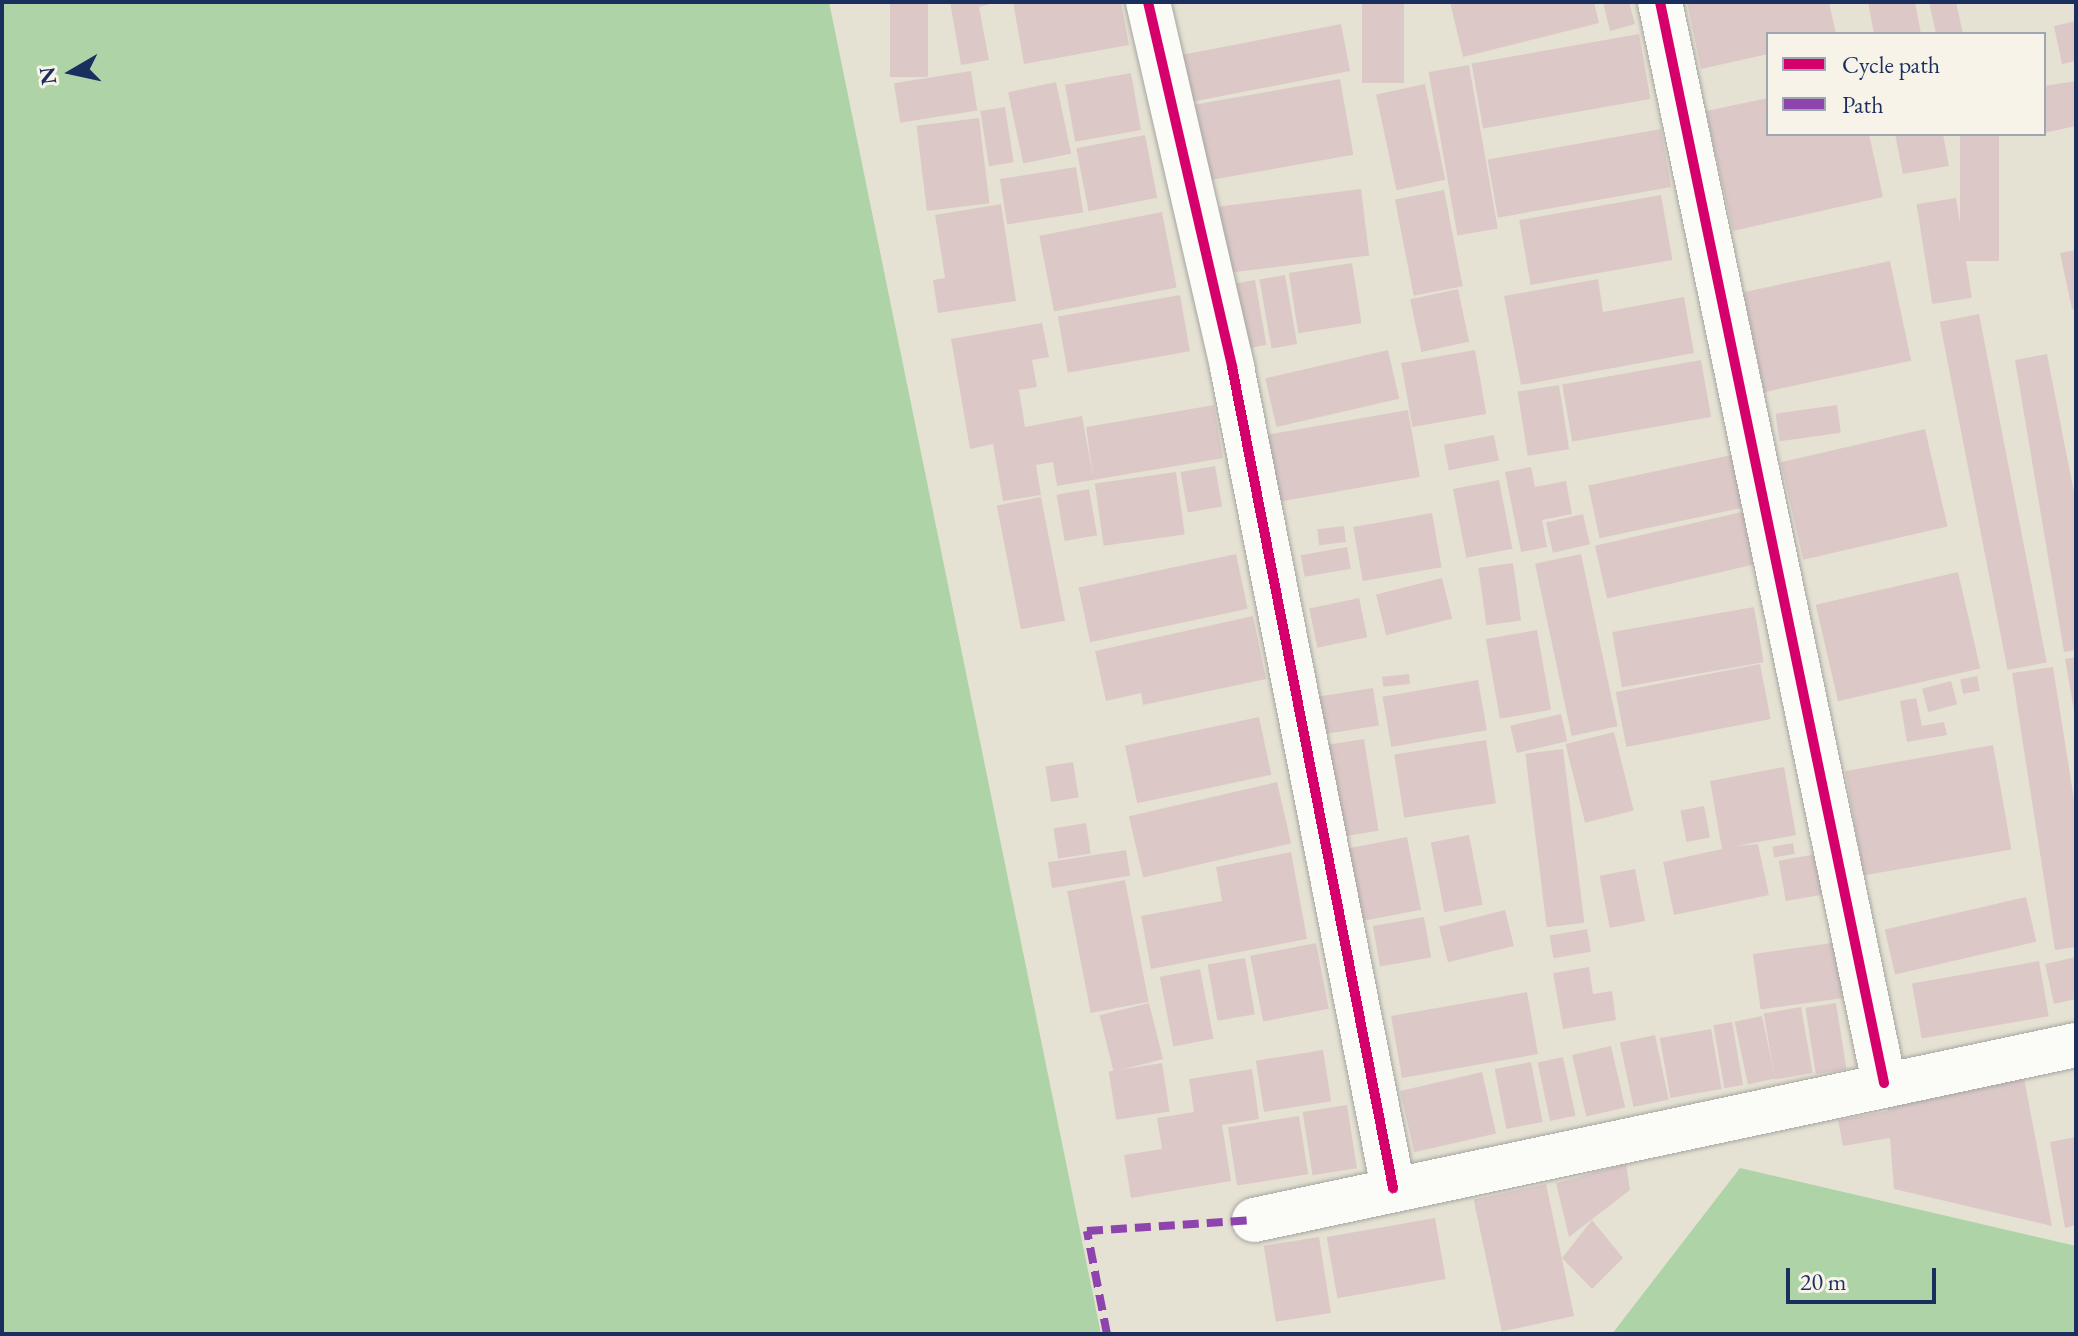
<!DOCTYPE html>
<html>
<head>
<meta charset="utf-8">
<style>
	body { margin:0 }
	#map { position:relative; width:2078px; height:1336px; overflow:hidden; background:#e6e2d3; font-family:"EB Garamond",serif }
	div>[style] { position:absolute }
	[style*='--x'] { left:calc(var(--x)*1px); top:calc(var(--y)*1px); width:calc(var(--w)*1px); rotate:calc(var(--a)*1deg) }
	.green>* { inset:0; background:#aed3a6 }
	.building>* { inset:0; background:#dcc9c7; transform-origin:0 0 }
	.roads { filter:drop-shadow(0 0 2px #a5a5a2) drop-shadow(0 0 2px #a5a5a2) }
	.street>* { height:44px; margin:-22px; padding:0 22px; transform-origin:22px; border-radius:22px; background:#fbfbf8 }
	.quiet>* { height:8px; margin-top:-4px; transform-origin:0; background:repeating-linear-gradient(90deg,#8e44ad 0 16px,transparent 0 24px) }
	.cycleway>* { height:10px; margin:-5px; padding:0 5px; transform-origin:5px; border-radius:5px; background:#d6006c }
	span { translate:-50% -50%; white-space:nowrap; text-align:center; line-height:1.15; -webkit-text-stroke:7px #f7f3e8; paint-order:stroke }
	.frame { position:absolute; inset:0; border:4px solid #1b2f5e; pointer-events:none }
	.legend { position:absolute; left:1766px; top:32px; width:280px; height:104px; box-sizing:border-box; background:#f7f3e8; border:2px solid #9fa5b1; margin:0; padding:10px 14px; list-style:none; font-size:24px; color:#1b2f5e }
	.legend li { display:flex; align-items:center; gap:16px; height:40px }
	.legend b { width:40px; border:2px solid #9fa5b1 }
	.north { position:absolute; left:32px; top:32px; width:80px; height:80px; -webkit-text-stroke:6px #f7f3e8; paint-order:stroke; rotate:261deg; font-size:22px; font-weight:700; line-height:32px; text-align:center; color:#1b2f5e }
	.north::after { content:''; display:block; margin:auto; width:28px; height:36px; background:#1b2f5e; clip-path:polygon(50% 0,100% 100%,50% 72%,0 100%) }
	.scale { position:absolute; left:1786px; top:1268px; width:150px; height:36px; box-sizing:border-box; border:4px solid #1b2f5e; border-top:0; padding-left:10px; font-size:24px; line-height:28px; white-space:nowrap; color:#1b2f5e; -webkit-text-stroke:6px #f7f3e8; paint-order:stroke }
</style>
</head>
<body>
<div id="map">
	<div class="green">
		<i style="clip-path:polygon(2px 2px,829px 2px,1101px 1334px,2px 1334px)"></i>
		<i style="clip-path:polygon(1740px 1168px,2076px 1246px,2076px 1334px,1612px 1334px)"></i>
	</div>
	<div class="building">
		<i style="left:890px;top:2px;width:38px;height:75px"></i>
		<i style="clip-path:polygon(950px 2px,997px 2px,979px 7px,989px 60px,961px 65px)"></i>
		<i style="clip-path:polygon(1013px 2px,1121px 2px,1129px 45px,1024px 64px)"></i>
		<i style="left:1362px;top:2px;width:42px;height:81px"></i>
		<i style="clip-path:polygon(1450px 2px,1594px 2px,1599px 23px,1463px 57px)"></i>
		<i style="clip-path:polygon(1603px 2px,1629px 2px,1635px 24px,1610px 31px)"></i>
		<i style="clip-path:polygon(1687px 2px,1829px 2px,1836px 34px,1768px 34px,1768px 54px,1701px 69px)"></i>
		<i style="clip-path:polygon(1868px 2px,1915px 2px,1921px 34px,1874px 34px)"></i>
		<i style="clip-path:polygon(1929px 2px,1956px 2px,1963px 34px,1936px 34px)"></i>
		<i style="clip-path:polygon(2076px 21px,2076px 61px,2062px 64px,2054px 26px)"></i>
		<i style="left:1341px;top:24px;width:48px;height:161px;rotate:79deg"></i>
		<i style="left:1639px;top:34px;width:66px;height:170px;rotate:80deg"></i>
		<i style="left:1469px;top:65px;width:166px;height:41px;rotate:80deg"></i>
		<i style="left:971px;top:71px;width:40px;height:78px;rotate:81deg"></i>
		<i style="left:1131px;top:73px;width:58px;height:67px;rotate:80deg"></i>
		<i style="left:1340px;top:79px;width:77px;height:148px;rotate:80deg"></i>
		<i style="clip-path:polygon(2076px 81px,2076px 126px,2044px 133px,2044px 86px)"></i>
		<i style="left:1056px;top:82px;width:73px;height:49px;rotate:78deg"></i>
		<i style="left:1425px;top:84px;width:98px;height:50px;rotate:78deg"></i>
		<i style="clip-path:polygon(1768px 98px,1768px 134px,1869px 134px,1883px 197px,1733px 231px,1706px 111px)"></i>
		<i style="left:1005px;top:107px;width:56px;height:25px;rotate:81deg"></i>
		<i style="left:979px;top:118px;width:86px;height:63px;rotate:83deg"></i>
		<i style="left:1661px;top:129px;width:59px;height:176px;rotate:80deg"></i>
		<i style="clip-path:polygon(1895px 134px,1943px 134px,1949px 166px,1903px 174px)"></i>
		<i style="left:1960px;top:134px;width:39px;height:127px"></i>
		<i style="left:1145px;top:135px;width:64px;height:70px;rotate:79deg"></i>
		<i style="left:1076px;top:167px;width:46px;height:77px;rotate:81deg"></i>
		<i style="left:1361px;top:189px;width:67px;height:143px;rotate:83deg"></i>
		<i style="left:1444px;top:190px;width:98px;height:50px;rotate:79deg"></i>
		<i style="left:1661px;top:195px;width:66px;height:144px;rotate:80deg"></i>
		<i style="left:1956px;top:198px;width:101px;height:40px;rotate:81deg"></i>
		<i style="clip-path:polygon(1001px 204px,1016px 301px,938px 313px,933px 280px,945px 278px,935px 215px)"></i>
		<i style="left:1162px;top:212px;width:77px;height:125px;rotate:79deg"></i>
		<i style="clip-path:polygon(2076px 250px,2076px 308px,2072px 309px,2060px 253px)"></i>
		<i style="left:1890px;top:261px;width:102px;height:150px;rotate:78deg"></i>
		<i style="left:1352px;top:263px;width:61px;height:64px;rotate:81deg"></i>
		<i style="left:1285px;top:275px;width:70px;height:26px;rotate:80deg"></i>
		<i style="clip-path:polygon(1598px 279px,1603px 312px,1684px 297px,1694px 353px,1521px 385px,1504px 296px)"></i>
		<i style="left:1255px;top:280px;width:66px;height:27px;rotate:80deg"></i>
		<i style="left:1458px;top:289px;width:54px;height:49px;rotate:78deg"></i>
		<i style="left:1180px;top:295px;width:57px;height:124px;rotate:80deg"></i>
		<i style="left:1979px;top:314px;width:355px;height:40px;rotate:79deg"></i>
		<i style="clip-path:polygon(1042px 323px,1049px 357px,1032px 360px,1037px 387px,1019px 390px,1025px 427px,1082px 416px,1093px 476px,1086px 427px,1214px 405px,1223px 458px,1057px 486px,1053px 462px,1036px 465px,1041px 495px,1003px 501px,993px 444px,970px 449px,951px 339px)"></i>
		<i style="left:1388px;top:350px;width:50px;height:126px;rotate:77deg"></i>
		<i style="left:1475px;top:350px;width:65px;height:75px;rotate:80deg"></i>
		<i style="clip-path:polygon(2047px 354px,2076px 503px,2076px 650px,2064px 652px,2015px 360px)"></i>
		<i style="left:1701px;top:360px;width:58px;height:141px;rotate:80deg"></i>
		<i style="left:1559px;top:385px;width:65px;height:42px;rotate:81deg"></i>
		<i style="left:1837px;top:405px;width:28px;height:62px;rotate:82deg"></i>
		<i style="left:1408px;top:410px;width:68px;height:147px;rotate:80deg"></i>
		<i style="left:1925px;top:429px;width:100px;height:148px;rotate:77deg"></i>
		<i style="left:1494px;top:435px;width:26px;height:51px;rotate:79deg"></i>
		<i style="left:1736px;top:454px;width:54px;height:151px;rotate:78deg"></i>
		<i style="left:1215px;top:466px;width:41px;height:35px;rotate:80deg"></i>
		<i style="clip-path:polygon(1531px 467px,1535px 487px,1566px 481px,1572px 514px,1542px 520px,1547px 547px,1521px 552px,1505px 472px)"></i>
		<i style="left:1176px;top:472px;width:63px;height:82px;rotate:82deg"></i>
		<i style="left:1499px;top:480px;width:70px;height:47px;rotate:79deg"></i>
		<i style="left:1089px;top:489px;width:47px;height:33px;rotate:80deg"></i>
		<i style="left:1041px;top:497px;width:126px;height:45px;rotate:79deg"></i>
		<i style="left:1746px;top:511px;width:54px;height:155px;rotate:77deg"></i>
		<i style="left:1432px;top:513px;width:55px;height:80px;rotate:80deg"></i>
		<i style="left:1583px;top:514px;width:31px;height:38px;rotate:77deg"></i>
		<i style="left:1344px;top:526px;width:16px;height:27px;rotate:83deg"></i>
		<i style="left:1347px;top:547px;width:22px;height:47px;rotate:80deg"></i>
		<i style="left:1236px;top:554px;width:56px;height:161px;rotate:78deg"></i>
		<i style="left:1581px;top:554px;width:176px;height:47px;rotate:78deg"></i>
		<i style="left:1513px;top:563px;width:58px;height:35px;rotate:82deg"></i>
		<i style="left:1958px;top:572px;width:99px;height:146px;rotate:77deg"></i>
		<i style="left:1442px;top:578px;width:42px;height:68px;rotate:76deg"></i>
		<i style="left:1359px;top:598px;width:40px;height:51px;rotate:78deg"></i>
		<i style="left:1754px;top:607px;width:56px;height:144px;rotate:80deg"></i>
		<i style="clip-path:polygon(1253px 616px,1266px 679px,1143px 705px,1141px 693px,1106px 701px,1095px 651px)"></i>
		<i style="left:1537px;top:630px;width:81px;height:52px;rotate:80deg"></i>
		<i style="clip-path:polygon(2076px 657px,2076px 711px,2074px 711px,2065px 659px)"></i>
		<i style="left:1760px;top:664px;width:56px;height:147px;rotate:79deg"></i>
		<i style="clip-path:polygon(2053px 667px,2076px 812px,2076px 947px,2055px 950px,2012px 673px)"></i>
		<i style="left:1409px;top:674px;width:10px;height:27px;rotate:84deg"></i>
		<i style="left:1977px;top:676px;width:15px;height:17px;rotate:79deg"></i>
		<i style="left:1478px;top:680px;width:51px;height:97px;rotate:80deg"></i>
		<i style="left:1951px;top:681px;width:24px;height:30px;rotate:75deg"></i>
		<i style="left:1373px;top:688px;width:38px;height:58px;rotate:81deg"></i>
		<i style="clip-path:polygon(1916px 698px,1922px 726px,1944px 722px,1947px 735px,1907px 742px,1900px 701px)"></i>
		<i style="left:1561px;top:714px;width:28px;height:52px;rotate:77deg"></i>
		<i style="left:1259px;top:717px;width:59px;height:137px;rotate:78deg"></i>
		<i style="left:1614px;top:732px;width:81px;height:50px;rotate:76deg"></i>
		<i style="left:1364px;top:739px;width:93px;height:41px;rotate:81deg"></i>
		<i style="left:1486px;top:740px;width:64px;height:93px;rotate:81deg"></i>
		<i style="left:1993px;top:745px;width:106px;height:150px;rotate:80deg"></i>
		<i style="left:1563px;top:749px;width:175px;height:38px;rotate:83deg"></i>
		<i style="left:1073px;top:762px;width:36px;height:28px;rotate:81deg"></i>
		<i style="clip-path:polygon(1784px 767px,1796px 835px,1736px 846px,1758px 844px,1769px 895px,1674px 915px,1663px 862px,1722px 849px,1710px 781px)"></i>
		<i style="left:1277px;top:782px;width:63px;height:152px;rotate:77deg"></i>
		<i style="left:1704px;top:806px;width:32px;height:24px;rotate:79deg"></i>
		<i style="left:1086px;top:823px;width:31px;height:33px;rotate:81deg"></i>
		<i style="left:1469px;top:835px;width:71px;height:39px;rotate:79deg"></i>
		<i style="left:1407px;top:837px;width:74px;height:62px;rotate:79deg"></i>
		<i style="left:1793px;top:843px;width:11px;height:21px;rotate:80deg"></i>
		<i style="left:1126px;top:850px;width:26px;height:79px;rotate:81deg"></i>
		<i style="clip-path:polygon(1291px 852px,1307px 939px,1151px 969px,1141px 916px,1222px 901px,1216px 867px)"></i>
		<i style="left:1822px;top:853px;width:41px;height:44px;rotate:80deg"></i>
		<i style="left:1635px;top:869px;width:53px;height:36px;rotate:79deg"></i>
		<i style="left:1125px;top:880px;width:124px;height:59px;rotate:79deg"></i>
		<i style="left:2026px;top:897px;width:46px;height:145px;rotate:77deg"></i>
		<i style="left:1505px;top:910px;width:37px;height:68px;rotate:76deg"></i>
		<i style="left:1424px;top:917px;width:41px;height:52px;rotate:80deg"></i>
		<i style="left:1587px;top:929px;width:23px;height:38px;rotate:80deg"></i>
		<i style="left:1839px;top:942px;width:56px;height:87px;rotate:82deg"></i>
		<i style="left:1316px;top:943px;width:67px;height:67px;rotate:79deg"></i>
		<i style="clip-path:polygon(2076px 957px,2076px 999px,2054px 1004px,2045px 964px)"></i>
		<i style="left:1245px;top:958px;width:57px;height:38px;rotate:80deg"></i>
		<i style="left:2039px;top:961px;width:56px;height:129px;rotate:80deg"></i>
		<i style="clip-path:polygon(1589px 967px,1593px 994px,1612px 991px,1616px 1020px,1563px 1029px,1553px 973px)"></i>
		<i style="left:1200px;top:969px;width:71px;height:41px;rotate:79deg"></i>
		<i style="left:1527px;top:992px;width:63px;height:138px;rotate:80deg"></i>
		<i style="left:1149px;top:1003px;width:58px;height:51px;rotate:76deg"></i>
		<i style="left:1836px;top:1003px;width:67px;height:31px;rotate:81deg"></i>
		<i style="left:1801px;top:1007px;width:67px;height:38px;rotate:80deg"></i>
		<i style="left:1762px;top:1016px;width:64px;height:28px;rotate:78deg"></i>
		<i style="left:1732px;top:1022px;width:64px;height:19px;rotate:80deg"></i>
		<i style="left:1711px;top:1029px;width:61px;height:52px;rotate:80deg"></i>
		<i style="left:1655px;top:1035px;width:66px;height:36px;rotate:78deg"></i>
		<i style="left:1611px;top:1046px;width:63px;height:40px;rotate:77deg"></i>
		<i style="left:1323px;top:1050px;width:52px;height:68px;rotate:81deg"></i>
		<i style="left:1563px;top:1057px;width:60px;height:26px;rotate:78deg"></i>
		<i style="left:1531px;top:1062px;width:61px;height:37px;rotate:79deg"></i>
		<i style="left:1162px;top:1063px;width:49px;height:54px;rotate:81deg"></i>
		<i style="clip-path:polygon(1252px 1069px,1259px 1119px,1222px 1125px,1231px 1181px,1131px 1198px,1124px 1155px,1162px 1149px,1157px 1118px,1194px 1112px,1189px 1079px)"></i>
		<i style="left:1482px;top:1072px;width:63px;height:84px;rotate:77deg"></i>
		<i style="clip-path:polygon(2024px 1078px,2052px 1226px,1894px 1189px,1890px 1138px,1843px 1146px,1838px 1120px,1888px 1111px,1887px 1097px)"></i>
		<i style="left:1347px;top:1105px;width:64px;height:45px;rotate:81deg"></i>
		<i style="left:1299px;top:1116px;width:59px;height:72px;rotate:81deg"></i>
		<i style="clip-path:polygon(2076px 1137px,2076px 1225px,2065px 1228px,2050px 1142px)"></i>
		<i style="clip-path:polygon(1626px 1164px,1630px 1190px,1569px 1237px,1556px 1183px)"></i>
		<i style="left:1546px;top:1184px;width:135px;height:74px;rotate:78deg"></i>
		<i style="left:1435px;top:1218px;width:62px;height:110px;rotate:80deg"></i>
		<i style="clip-path:polygon(1592px 1220px,1623px 1258px,1592px 1289px,1562px 1258px)"></i>
		<i style="left:1319px;top:1237px;width:77px;height:56px;rotate:81deg"></i>
	</div>
	<div class="roads">
		<div class="street">
			<i style="--x:1148;--y:2;--w:375;--a:77"></i>
			<i style="--x:1232;--y:367;--w:837;--a:78.9"></i>
			<i style="--x:1660;--y:2;--w:1104;--a:78.29"></i>
			<i style="--x:1254;--y:1220;--w:840;--a:-12.02"></i>
		</div>
	</div>
	<div class="quiet">
		<i style="--x:1107;--y:1334;--w:105;--a:-101"></i>
		<i style="--x:1087;--y:1231;--w:167;--a:-3.8"></i>
	</div>
	<div class="cycleway">
		<i style="--x:1148;--y:2;--w:375;--a:77"></i>
		<i style="--x:1232;--y:367;--w:837;--a:78.9"></i>
		<i style="--x:1660;--y:2;--w:1104;--a:78.29"></i>
	</div>
	<div class="frame"></div>
	<ul class="legend">
	<li><b style="height:10px;background:#d6006c"></b>Cycle path</li>
	<li><b style="height:10px;background:#8e44ad"></b>Path</li>
	</ul>
	<div class="north">N</div>
	<div class="scale">20 m</div>
</div>
</body>
</html>
